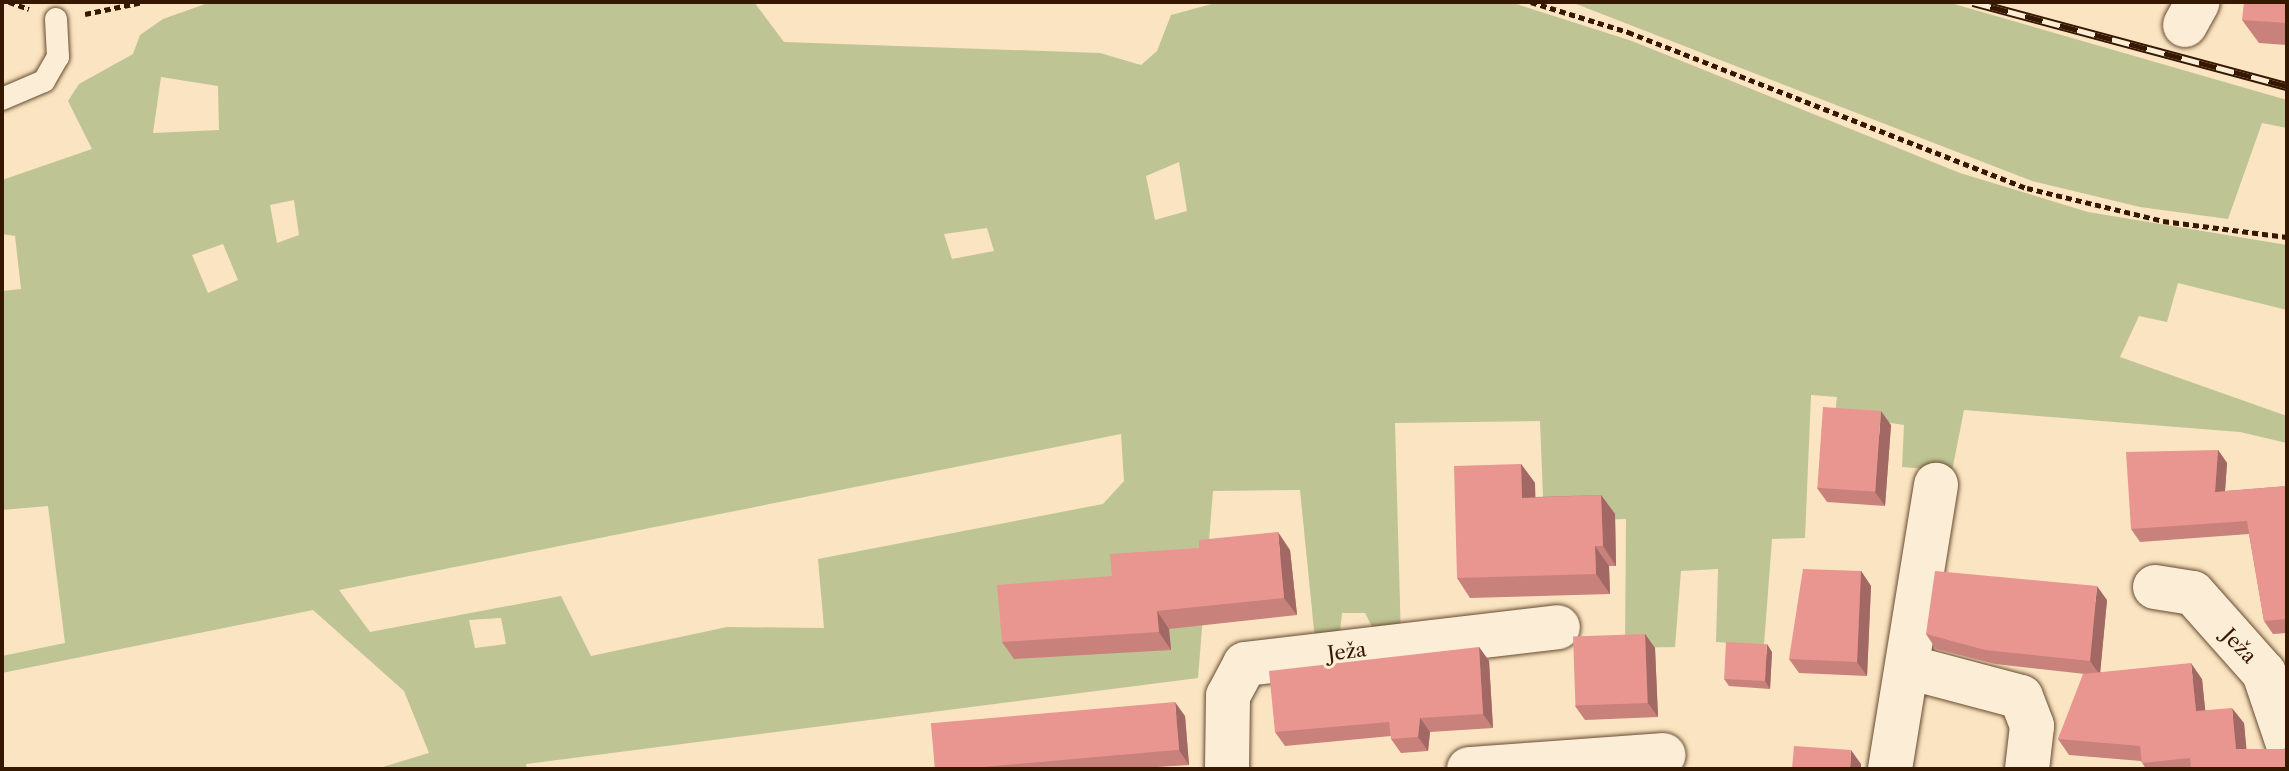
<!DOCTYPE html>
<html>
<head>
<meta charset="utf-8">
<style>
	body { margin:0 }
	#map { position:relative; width:2289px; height:771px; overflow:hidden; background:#fbe4c1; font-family:"Libre Caslon Text",serif }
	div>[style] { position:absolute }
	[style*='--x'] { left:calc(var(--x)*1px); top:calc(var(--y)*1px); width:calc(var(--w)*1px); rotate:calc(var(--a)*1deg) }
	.green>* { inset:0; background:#bec493 }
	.path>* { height:5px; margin-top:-2.5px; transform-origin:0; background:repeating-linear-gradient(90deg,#361801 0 6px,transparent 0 10px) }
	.roads { filter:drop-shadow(0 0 2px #674b31) drop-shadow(0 0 2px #674b31) }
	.lane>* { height:22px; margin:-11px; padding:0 11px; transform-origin:11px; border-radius:11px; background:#fcedd7 }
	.street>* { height:44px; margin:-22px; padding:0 22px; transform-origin:22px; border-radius:22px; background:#fcedd7 }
	.rail>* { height:9px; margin-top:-4.5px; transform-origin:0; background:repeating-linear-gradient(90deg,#fcedd7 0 18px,#361801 0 36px); box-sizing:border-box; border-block:2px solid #361801 }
	.wall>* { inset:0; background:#c8817b }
	.shaded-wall>* { inset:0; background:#a26964 }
	.building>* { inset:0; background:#e8968f; transform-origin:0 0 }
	span { translate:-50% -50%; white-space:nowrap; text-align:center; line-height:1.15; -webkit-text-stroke:6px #fcedd7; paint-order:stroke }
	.street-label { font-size:20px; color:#361801 }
	.frame { position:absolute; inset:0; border:4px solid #361801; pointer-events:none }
</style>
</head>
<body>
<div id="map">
	<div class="green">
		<i style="clip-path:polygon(evenodd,211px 2px,754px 2px,784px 42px,1100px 53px,1141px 65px,1157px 51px,1171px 15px,1219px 2px,1510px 2px,1632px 41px,1960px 173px,2088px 212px,2287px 245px,2287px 310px,2178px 283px,2167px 322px,2139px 316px,2120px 357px,2287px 416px,2287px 443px,2240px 432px,1964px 410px,1952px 471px,1902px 467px,1904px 425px,1835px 414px,1837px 397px,1811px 395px,1805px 538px,1772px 539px,1764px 645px,1716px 642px,1718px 569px,1681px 571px,1675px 647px,1625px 648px,1626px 519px,1544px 521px,1540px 421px,1395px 423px,1401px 640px,1380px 642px,1365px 613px,1342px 613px,1339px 641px,1315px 640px,1300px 490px,1213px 491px,1198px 678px,526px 764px,527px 769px,376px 769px,429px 753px,404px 691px,313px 610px,2px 673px,2px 656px,65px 643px,48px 506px,2px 510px,2px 291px,21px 289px,15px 236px,2px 234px,2px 180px,92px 149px,68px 101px,79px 84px,133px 54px,140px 35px,163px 19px,211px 2px,161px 77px,218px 86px,219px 130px,153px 133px,161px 77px,211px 2px,1179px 162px,1187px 211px,1155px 220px,1146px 176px,1179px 162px,211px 2px,294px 200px,299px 235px,277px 243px,270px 205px,294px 200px,211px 2px,987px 228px,994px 251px,952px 259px,944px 234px,987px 228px,211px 2px,223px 244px,238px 280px,208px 293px,192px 255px,223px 244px,211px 2px,1121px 434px,1124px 481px,1103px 504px,818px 559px,824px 628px,727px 627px,591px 656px,561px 596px,370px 632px,339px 590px,1121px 434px,211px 2px,501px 618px,506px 644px,475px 648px,469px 620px,501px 618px)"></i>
		<i style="clip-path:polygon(1571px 2px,1947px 2px,2287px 100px,2287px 128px,2262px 123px,2228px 219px,2140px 207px,2032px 181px)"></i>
	</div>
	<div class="path">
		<i style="--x:9;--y:2;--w:21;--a:19"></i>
		<i style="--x:1531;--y:2;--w:102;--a:17.2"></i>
		<i style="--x:1628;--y:32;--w:428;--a:21.4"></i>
		<i style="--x:2027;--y:188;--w:140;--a:13.6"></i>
		<i style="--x:2163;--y:221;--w:125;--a:7.4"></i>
		<i style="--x:85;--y:14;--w:59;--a:-11.7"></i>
	</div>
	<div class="roads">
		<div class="lane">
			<i style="--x:2;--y:99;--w:46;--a:-23.2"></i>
			<i style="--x:44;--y:81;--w:28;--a:-60"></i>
			<i style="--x:58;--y:57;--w:38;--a:-93"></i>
		</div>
		<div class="street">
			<i style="--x:2185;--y:25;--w:26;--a:-61"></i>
			<i style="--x:2155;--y:587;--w:38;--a:9"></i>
			<i style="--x:2193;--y:593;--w:107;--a:48.4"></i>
			<i style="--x:2264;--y:673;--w:72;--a:71.3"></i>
			<i style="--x:1908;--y:667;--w:117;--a:14.9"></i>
			<i style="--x:2021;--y:697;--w:31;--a:69"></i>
			<i style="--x:2032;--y:726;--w:43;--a:96.6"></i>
			<i style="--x:1227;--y:769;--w:73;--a:-89.2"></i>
			<i style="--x:1228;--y:696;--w:36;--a:-62"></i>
			<i style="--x:1245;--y:664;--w:315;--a:-6.7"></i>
			<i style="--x:1469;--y:769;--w:195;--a:-4.1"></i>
			<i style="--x:1890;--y:769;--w:288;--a:-80.8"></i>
		</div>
	</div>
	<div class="rail">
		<i style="--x:1973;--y:2;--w:325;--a:15"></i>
	</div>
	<div class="wall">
		<i style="clip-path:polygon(2287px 2px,2287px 45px,2259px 43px,2242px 20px)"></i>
		<i style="clip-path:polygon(1891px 425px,1885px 506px,1827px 502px,1817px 488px)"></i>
		<i style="clip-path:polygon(2218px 450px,2227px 463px,2225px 491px,2287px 486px,2287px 633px,2273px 634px,2264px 621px,2249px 534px,2140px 542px,2131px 529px)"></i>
		<i style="clip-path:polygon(1521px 464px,1535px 483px,1535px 497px,1601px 495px,1615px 514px,1616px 566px,1609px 566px,1610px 594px,1470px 598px,1457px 578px)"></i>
		<i style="clip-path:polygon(1290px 550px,1297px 615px,1169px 629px,1171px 650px,1014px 659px,1002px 642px,1112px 576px)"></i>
		<i style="clip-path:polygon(1861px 571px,1871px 586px,1867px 676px,1799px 673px,1789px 659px)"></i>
		<i style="clip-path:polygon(2107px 600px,2100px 672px,2202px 679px,2205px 710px,2244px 723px,2246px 749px,2287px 769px,2146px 769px,2141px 761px,2069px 755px,2058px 739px,2085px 674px,1995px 664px,1936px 649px,1926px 634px)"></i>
		<i style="clip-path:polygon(1645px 634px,1655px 648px,1658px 717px,1585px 720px,1575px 706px)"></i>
		<i style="clip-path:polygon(1479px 647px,1489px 661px,1493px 728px,1430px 732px,1428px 751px,1401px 753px,1391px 739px,1391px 736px,1285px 746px,1275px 732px)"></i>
		<i style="clip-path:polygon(1772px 652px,1770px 689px,1729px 686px,1724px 679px)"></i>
		<i style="clip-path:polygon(1185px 716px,1189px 765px,1125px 769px,936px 769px,935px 767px)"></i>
	</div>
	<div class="shaded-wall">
		<i style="clip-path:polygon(1881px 411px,1891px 425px,1885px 506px,1875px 492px)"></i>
		<i style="clip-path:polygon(2218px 450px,2227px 463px,2224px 505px,2215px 492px)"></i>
		<i style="clip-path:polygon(1521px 464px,1535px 483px,1536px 517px,1522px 498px)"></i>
		<i style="clip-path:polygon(1601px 495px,1615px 514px,1616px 566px,1603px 546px)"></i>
		<i style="clip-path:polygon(1278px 532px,1290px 550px,1297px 615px,1284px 598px)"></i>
		<i style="clip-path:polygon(1595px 546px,1609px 566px,1610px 594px,1596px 574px)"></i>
		<i style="clip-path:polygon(1861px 571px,1871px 586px,1867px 676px,1857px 662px)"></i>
		<i style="clip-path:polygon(2097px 586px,2107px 600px,2100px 675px,2090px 661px)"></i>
		<i style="clip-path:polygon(1157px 611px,1169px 629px,1171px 650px,1159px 632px)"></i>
		<i style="clip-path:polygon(1645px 634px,1655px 648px,1658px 717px,1648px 703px)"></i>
		<i style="clip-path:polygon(1767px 644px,1772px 652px,1770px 689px,1765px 681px)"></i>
		<i style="clip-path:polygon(1479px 647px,1489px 661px,1493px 728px,1483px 714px)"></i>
		<i style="clip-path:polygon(2191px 663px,2202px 679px,2207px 727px,2196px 711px)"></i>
		<i style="clip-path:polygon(1175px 702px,1185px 716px,1189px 765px,1179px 750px)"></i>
		<i style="clip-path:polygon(2232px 708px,2244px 723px,2248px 765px,2236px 749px)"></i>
		<i style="clip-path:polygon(1420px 718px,1430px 732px,1428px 751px,1418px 737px)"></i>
		<i style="clip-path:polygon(1851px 750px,1861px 764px,1861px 769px,1850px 769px)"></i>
	</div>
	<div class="building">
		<i style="clip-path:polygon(2244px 2px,2287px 2px,2287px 23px,2242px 20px)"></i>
		<i style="left:1823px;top:407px;width:58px;height:81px;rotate:4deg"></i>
		<i style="clip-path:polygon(2218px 450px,2215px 492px,2287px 486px,2287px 619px,2264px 621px,2247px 521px,2131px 529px,2126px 452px)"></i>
		<i style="clip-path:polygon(1521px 464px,1522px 498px,1601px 495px,1603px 546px,1595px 546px,1596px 574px,1457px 578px,1454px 466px)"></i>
		<i style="clip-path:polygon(1278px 532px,1284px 598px,1157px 611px,1159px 632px,1002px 642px,997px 585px,1112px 576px,1110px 554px,1199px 548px,1199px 540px)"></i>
		<i style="clip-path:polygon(1803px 569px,1861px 571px,1857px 662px,1789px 659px)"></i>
		<i style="clip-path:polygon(1935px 571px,2097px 586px,2090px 661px,1985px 650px,1926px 634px)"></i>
		<i style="left:1645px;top:634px;width:69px;height:72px;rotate:88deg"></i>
		<i style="left:1726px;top:642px;width:41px;height:37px;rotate:3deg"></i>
		<i style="clip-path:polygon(1479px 647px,1483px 714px,1420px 718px,1418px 737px,1391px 739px,1389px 722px,1275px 732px,1269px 671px)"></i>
		<i style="clip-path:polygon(2191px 663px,2196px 711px,2232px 708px,2236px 749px,2283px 749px,2287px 747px,2287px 769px,2191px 769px,2190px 758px,2142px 763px,2140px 746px,2058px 739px,2083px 674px)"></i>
		<i style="left:1175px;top:702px;width:48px;height:245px;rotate:85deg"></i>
		<i style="clip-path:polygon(1794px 746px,1851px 750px,1850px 769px,1792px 769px)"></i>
	</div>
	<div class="street-label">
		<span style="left:2239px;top:646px;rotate:46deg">Ježa</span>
		<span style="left:1347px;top:652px;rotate:-7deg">Ježa</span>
	</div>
	<div class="frame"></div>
</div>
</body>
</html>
